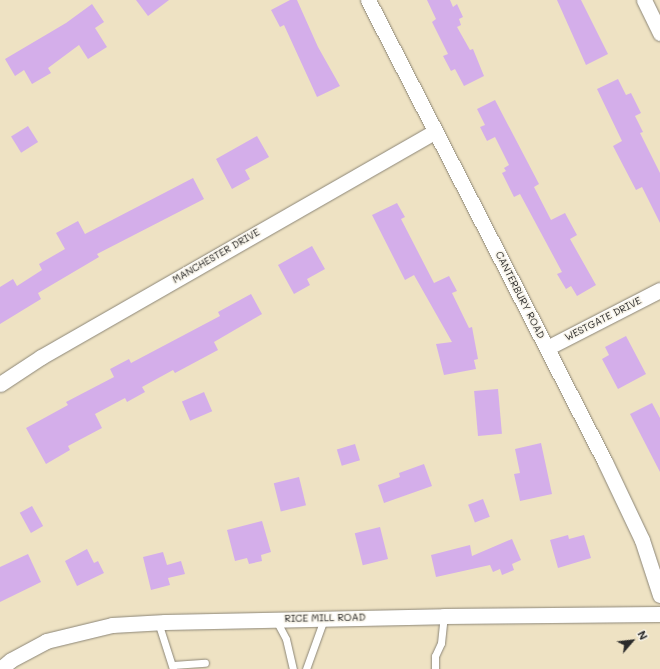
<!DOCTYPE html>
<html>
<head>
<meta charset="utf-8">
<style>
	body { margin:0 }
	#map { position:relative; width:660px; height:669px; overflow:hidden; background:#eee2c3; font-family:Mali,sans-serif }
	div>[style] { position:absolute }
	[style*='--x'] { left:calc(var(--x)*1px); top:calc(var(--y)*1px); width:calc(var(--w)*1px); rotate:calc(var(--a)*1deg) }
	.building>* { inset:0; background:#d4aeea; transform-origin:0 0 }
	.roads { filter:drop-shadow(0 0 1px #8c8677) drop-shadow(0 0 1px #8c8677) }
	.service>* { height:7px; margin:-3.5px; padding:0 3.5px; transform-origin:3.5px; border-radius:3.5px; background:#fff }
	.minor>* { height:15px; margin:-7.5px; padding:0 7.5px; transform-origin:7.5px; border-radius:7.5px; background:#fff }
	span { translate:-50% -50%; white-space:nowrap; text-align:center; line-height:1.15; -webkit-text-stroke:3px #f7f3e8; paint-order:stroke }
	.street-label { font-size:10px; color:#2b2b2b }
	.north { position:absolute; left:612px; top:621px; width:40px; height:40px; -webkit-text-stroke:3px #f7f3e8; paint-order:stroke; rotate:62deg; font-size:11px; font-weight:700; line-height:16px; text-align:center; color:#2b2b2b }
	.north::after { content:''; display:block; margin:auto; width:14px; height:18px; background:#2b2b2b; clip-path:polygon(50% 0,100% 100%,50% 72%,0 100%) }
</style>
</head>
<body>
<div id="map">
	<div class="building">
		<i style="clip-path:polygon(136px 0,169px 0,148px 16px)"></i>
		<i style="clip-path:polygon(290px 0,297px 0,318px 47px,340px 86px,317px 97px,284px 25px,280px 27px,271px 10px)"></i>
		<i style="clip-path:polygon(427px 0,450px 0,453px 7px,457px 4px,463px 17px,459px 19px,461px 25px,457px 27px,470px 50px,473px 49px,484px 76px,464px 86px,455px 69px,451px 71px,443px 56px,448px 54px,432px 22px,436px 19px)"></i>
		<i style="clip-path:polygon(557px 0,581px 0,608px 54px,586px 65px)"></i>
		<i style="clip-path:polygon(92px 4px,104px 22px,95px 28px,107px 47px,88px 59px,79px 45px,48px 68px,51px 73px,32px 84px,24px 70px,15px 76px,5px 59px,66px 23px)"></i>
		<i style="clip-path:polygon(618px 79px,626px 95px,631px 93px,641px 113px,635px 116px,643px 132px,640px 133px,660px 173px,660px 223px,642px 187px,636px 190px,613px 146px,622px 141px,597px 89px)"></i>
		<i style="clip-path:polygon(495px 100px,539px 184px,534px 187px,551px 220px,565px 213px,577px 235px,570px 239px,596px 285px,577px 296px,571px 286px,566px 289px,557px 274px,562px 272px,520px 194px,514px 197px,502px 173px,506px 171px,504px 168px,509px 165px,495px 137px,487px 141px,480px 127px,485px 125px,477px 109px)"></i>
		<i style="left:28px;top:126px;width:19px;height:20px;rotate:58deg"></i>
		<i style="clip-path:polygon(257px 136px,269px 157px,245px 170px,250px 179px,232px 189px,216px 159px)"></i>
		<i style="clip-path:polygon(193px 178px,204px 199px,97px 254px,99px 257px,38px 293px,41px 299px,0 324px,0 287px,13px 279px,17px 286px,42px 270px,39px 264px,65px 249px,56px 233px,78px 221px,85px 234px)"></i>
		<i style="clip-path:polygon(397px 203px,405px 217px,401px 219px,434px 283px,449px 276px,457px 291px,452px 293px,469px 328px,472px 327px,478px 359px,474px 360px,476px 369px,444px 375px,436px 344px,452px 342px,414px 275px,405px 280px,372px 215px)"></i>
		<i style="clip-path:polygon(312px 246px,325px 269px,307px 279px,310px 285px,294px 294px,278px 265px)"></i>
		<i style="clip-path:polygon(251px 294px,262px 314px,214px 342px,218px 350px,175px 373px,173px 370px,142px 387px,145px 392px,127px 402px,125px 398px,95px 414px,102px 428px,68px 446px,70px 450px,46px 464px,26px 428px,68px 405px,66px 402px,114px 377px,110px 369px,129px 359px,131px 363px,220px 316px,218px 312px)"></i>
		<i style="clip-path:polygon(626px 336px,646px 374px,618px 389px,602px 359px,609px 355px,605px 347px)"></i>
		<i style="left:498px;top:389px;width:45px;height:24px;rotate:85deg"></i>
		<i style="left:204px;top:392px;width:21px;height:24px;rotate:67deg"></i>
		<i style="clip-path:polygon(652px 403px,660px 418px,660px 472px,630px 414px)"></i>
		<i style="clip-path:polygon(541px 443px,552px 494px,520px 501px,514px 474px,520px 473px,515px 449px)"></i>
		<i style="left:355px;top:444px;width:17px;height:19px;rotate:73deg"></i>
		<i style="clip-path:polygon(424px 464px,432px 486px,384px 503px,378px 485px,400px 477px,399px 473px)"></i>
		<i style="left:299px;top:477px;width:29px;height:26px;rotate:76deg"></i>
		<i style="left:483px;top:499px;width:19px;height:16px;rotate:69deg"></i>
		<i style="left:32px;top:506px;width:23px;height:14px;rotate:61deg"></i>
		<i style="clip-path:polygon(262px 521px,271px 552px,261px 555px,262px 561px,249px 564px,247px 558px,235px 561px,227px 530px)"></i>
		<i style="left:380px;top:527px;width:33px;height:26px;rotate:76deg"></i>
		<i style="clip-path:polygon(568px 535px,569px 539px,584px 535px,591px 558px,558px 568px,550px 540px)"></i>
		<i style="clip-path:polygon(512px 539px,521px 560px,512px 564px,514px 570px,502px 575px,500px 569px,493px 572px,490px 565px,436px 577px,431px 555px,470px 545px,472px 556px)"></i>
		<i style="clip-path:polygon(87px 549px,94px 563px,98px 561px,104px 573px,77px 586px,65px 561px)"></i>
		<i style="clip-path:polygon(163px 552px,167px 565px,181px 561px,185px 574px,168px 578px,170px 585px,151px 590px,143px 557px)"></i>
		<i style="clip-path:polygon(28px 554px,41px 582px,0 602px,0 567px)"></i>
	</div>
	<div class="roads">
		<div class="service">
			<i style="--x:276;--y:620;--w:21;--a:62"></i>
			<i style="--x:286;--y:639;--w:31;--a:77"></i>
			<i style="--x:158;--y:622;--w:49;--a:72.3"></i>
			<i style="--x:173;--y:665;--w:32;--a:-4"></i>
			<i style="--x:306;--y:669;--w:53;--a:-70.2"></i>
			<i style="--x:435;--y:669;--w:13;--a:-90"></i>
			<i style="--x:435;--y:656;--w:14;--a:-65"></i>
			<i style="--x:441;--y:643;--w:27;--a:-84"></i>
		</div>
		<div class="minor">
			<i style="--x:368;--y:0;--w:519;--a:62.84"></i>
			<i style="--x:605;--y:462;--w:86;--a:64.6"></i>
			<i style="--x:642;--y:540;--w:58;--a:71.9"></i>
			<i style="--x:644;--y:0;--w:37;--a:64"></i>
			<i style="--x:547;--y:348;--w:127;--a:-27.2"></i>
			<i style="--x:0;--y:384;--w:49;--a:-33.4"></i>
			<i style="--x:41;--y:357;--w:454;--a:-29.8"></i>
			<i style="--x:0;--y:669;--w:14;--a:-39"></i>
			<i style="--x:11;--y:660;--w:40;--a:-28"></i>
			<i style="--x:46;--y:641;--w:68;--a:-13.6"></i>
			<i style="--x:112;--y:625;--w:53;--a:-3.2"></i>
			<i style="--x:165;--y:622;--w:279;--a:-1.2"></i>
			<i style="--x:444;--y:616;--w:216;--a:-0.5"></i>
		</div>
	</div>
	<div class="street-label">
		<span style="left:216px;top:256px;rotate:-30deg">MANCHESTER DRIVE</span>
		<span style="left:520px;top:295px;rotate:63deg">CANTERBURY ROAD</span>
		<span style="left:603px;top:319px;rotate:-27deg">WESTGATE DRIVE</span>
		<span style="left:325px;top:618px;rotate:-1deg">RICE MILL ROAD</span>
	</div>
	<div class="north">N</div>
</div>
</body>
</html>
